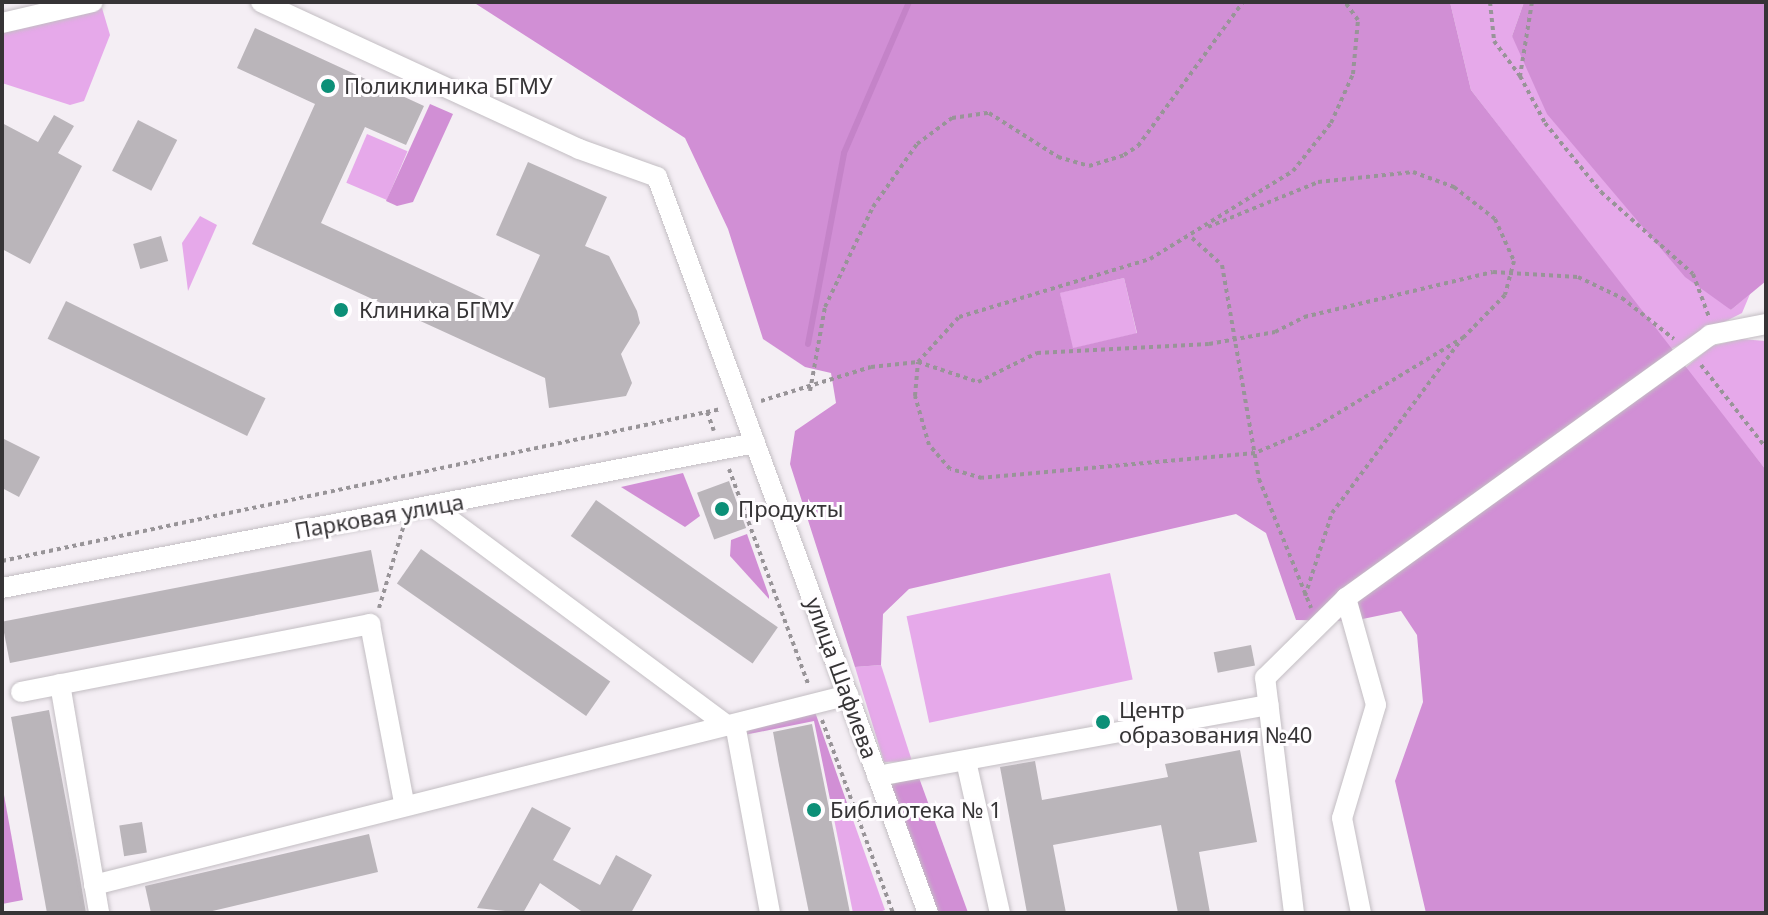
<!DOCTYPE html>
<html>
<head>
<meta charset="utf-8">
<style>
	body { margin:0 }
	#map { position:relative; width:1768px; height:915px; overflow:hidden; background:#f4eef4; font-family:"Noto Sans",sans-serif }
	div>[style] { position:absolute }
	[style*='--x'] { left:calc(var(--x)*1px); top:calc(var(--y)*1px); width:calc(var(--w)*1px); rotate:calc(var(--a)*1deg) }
	.green>* { inset:0; background:#e6a9ea; transform-origin:0 0 }
	.forest>* { inset:0; background:#d18fd5; transform-origin:0 0 }
	.stream>* { height:6px; margin:-3px; padding:0 3px; transform-origin:3px; border-radius:3px; background:#c483c8 }
	.building>* { inset:0; background:#bab5ba; transform-origin:0 0 }
	.path>* { height:4px; margin-top:-2px; transform-origin:0; background:repeating-linear-gradient(90deg,#989498 0 4px,transparent 0 8px) }
	.roads { filter:drop-shadow(0 0 2px #c3bec3) drop-shadow(0 0 2px #c3bec3) }
	.minor>* { height:20px; margin:-10px; padding:0 10px; transform-origin:10px; border-radius:10px; background:#fff }
	.dots>* { width:22px; height:22px; translate:-50% -50%; box-sizing:border-box; border:4px solid #fffdff; border-radius:50% }
	span { translate:-50% -50%; white-space:nowrap; text-align:center; line-height:1.15; -webkit-text-stroke:6px #fffdff; paint-order:stroke }
	.poi-label { font-size:22px; color:#363436 }
	.left { translate:0 -50%; text-align:left }
	.street-label { font-size:22px; color:#363436 }
	.frame { position:absolute; inset:0; border:4px solid #363436; pointer-events:none }
</style>
</head>
<body>
<div id="map">
	<div class="green">
		<i style="clip-path:polygon(1450px 2px,1524px 2px,1512px 36px,1731px 310px,1750px 294px,1742px 313px,1671px 349px,1471px 90px)"></i>
		<i style="clip-path:polygon(102px 8px,110px 35px,84px 101px,70px 105px,2px 83px,2px 28px)"></i>
		<i style="left:367px;top:134px;width:44px;height:53px;rotate:23deg"></i>
		<i style="clip-path:polygon(200px 216px,217px 225px,188px 291px,182px 243px)"></i>
		<i style="left:1124px;top:278px;width:57px;height:66px;rotate:77deg"></i>
		<i style="clip-path:polygon(1741px 339px,1766px 341px,1766px 470px,1685px 368px,1712px 346px)"></i>
		<i style="left:1110px;top:573px;width:109px;height:208px;rotate:78deg"></i>
		<i style="clip-path:polygon(881px 665px,912px 761px,884px 762px,855px 667px)"></i>
		<i style="clip-path:polygon(847px 803px,885px 910px,877px 913px,853px 913px,832px 809px)"></i>
	</div>
	<div class="forest">
		<i style="clip-path:polygon(evenodd,473px 2px,1450px 2px,1471px 90px,1766px 470px,1766px 913px,1426px 913px,1395px 781px,1423px 702px,1417px 635px,1401px 611px,1353px 621px,1296px 620px,1266px 533px,1236px 514px,909px 589px,883px 614px,881px 665px,855px 667px,790px 464px,795px 431px,836px 403px,831px 373px,805px 367px,763px 339px,728px 229px,685px 138px,473px 2px,1124px 278px,1137px 333px,1073px 348px,1060px 293px,1124px 278px)"></i>
		<i style="clip-path:polygon(1524px 2px,1766px 2px,1766px 281px,1731px 310px,1685px 277px,1547px 114px,1512px 36px)"></i>
		<i style="clip-path:polygon(430px 104px,453px 114px,413px 202px,397px 206px,386px 201px)"></i>
		<i style="clip-path:polygon(683px 473px,700px 516px,685px 527px,621px 487px)"></i>
		<i style="clip-path:polygon(747px 534px,769px 596px,769px 599px,730px 556px,731px 540px)"></i>
		<i style="clip-path:polygon(814px 709px,847px 803px,832px 809px,814px 721px,744px 735px,743px 727px)"></i>
		<i style="left:918px;top:775px;width:147px;height:29px;rotate:70deg"></i>
		<i style="clip-path:polygon(2px 784px,23px 900px,2px 904px)"></i>
	</div>
	<div class="stream">
		<i style="--x:808;--y:344;--w:194;--a:-79.3"></i>
		<i style="--x:844;--y:153;--w:164;--a:-66.7"></i>
	</div>
	<div class="building">
		<i style="clip-path:polygon(255px 28px,424px 106px,406px 145px,365px 127px,321px 223px,514px 312px,540px 255px,496px 235px,528px 162px,607px 197px,585px 246px,609px 256px,637px 311px,640px 323px,621px 354px,632px 383px,626px 396px,549px 408px,545px 378px,252px 244px,315px 104px,237px 68px)"></i>
		<i style="clip-path:polygon(54px 115px,74px 126px,58px 153px,82px 166px,30px 264px,2px 249px,2px 123px,38px 142px)"></i>
		<i style="left:138px;top:120px;width:44px;height:57px;rotate:27deg"></i>
		<i style="left:161px;top:236px;width:26px;height:29px;rotate:74deg"></i>
		<i style="left:66px;top:301px;width:222px;height:42px;rotate:26deg"></i>
		<i style="clip-path:polygon(2px 438px,40px 457px,19px 497px,2px 488px)"></i>
		<i style="left:729px;top:481px;width:50px;height:34px;rotate:70deg"></i>
		<i style="left:596px;top:500px;width:222px;height:44px;rotate:35deg"></i>
		<i style="left:421px;top:549px;width:231px;height:42px;rotate:35deg"></i>
		<i style="left:371px;top:550px;width:42px;height:376px;rotate:79deg"></i>
		<i style="left:1251px;top:645px;width:21px;height:38px;rotate:79deg"></i>
		<i style="clip-path:polygon(49px 710px,77px 860px,86px 913px,47px 913px,11px 717px)"></i>
		<i style="clip-path:polygon(812px 724px,850px 913px,809px 913px,779px 765px,773px 732px)"></i>
		<i style="clip-path:polygon(1240px 750px,1257px 842px,1199px 852px,1210px 913px,1178px 913px,1161px 825px,1053px 845px,1066px 913px,1027px 913px,1000px 767px,1035px 761px,1042px 800px,1168px 777px,1165px 764px)"></i>
		<i style="clip-path:polygon(532px 807px,571px 828px,553px 860px,600px 885px,616px 855px,652px 875px,631px 913px,584px 913px,540px 883px,523px 913px,477px 908px)"></i>
		<i style="left:142px;top:822px;width:31px;height:23px;rotate:81deg"></i>
		<i style="clip-path:polygon(369px 834px,378px 872px,204px 913px,151px 913px,145px 886px)"></i>
	</div>
	<div class="path">
		<i style="--x:1490;--y:2;--w:39;--a:84"></i>
		<i style="--x:1494;--y:41;--w:44;--a:53.4"></i>
		<i style="--x:1532;--y:2;--w:75;--a:99.2"></i>
		<i style="--x:1520;--y:76;--w:53;--a:62"></i>
		<i style="--x:1545;--y:123;--w:89;--a:50.9"></i>
		<i style="--x:1601;--y:192;--w:123;--a:41.7"></i>
		<i style="--x:1693;--y:274;--w:46;--a:69.6"></i>
		<i style="--x:1208;--y:227;--w:119;--a:-22.2"></i>
		<i style="--x:1318;--y:182;--w:96;--a:-6"></i>
		<i style="--x:1413;--y:172;--w:44;--a:20.1"></i>
		<i style="--x:1454;--y:187;--w:52;--a:38"></i>
		<i style="--x:1495;--y:219;--w:46;--a:65.7"></i>
		<i style="--x:1514;--y:261;--w:35;--a:105"></i>
		<i style="--x:1505;--y:295;--w:59;--a:134.3"></i>
		<i style="--x:1464;--y:337;--w:175;--a:148.8"></i>
		<i style="--x:1314;--y:428;--w:64;--a:157"></i>
		<i style="--x:1255;--y:453;--w:274;--a:174.8"></i>
		<i style="--x:982;--y:478;--w:33;--a:-164"></i>
		<i style="--x:950;--y:469;--w:32;--a:-131"></i>
		<i style="--x:929;--y:445;--w:51;--a:-105.9"></i>
		<i style="--x:915;--y:396;--w:34;--a:-85"></i>
		<i style="--x:918;--y:362;--w:61;--a:-47.7"></i>
		<i style="--x:959;--y:317;--w:200;--a:-16.9"></i>
		<i style="--x:1150;--y:259;--w:168;--a:-31.6"></i>
		<i style="--x:1293;--y:171;--w:61;--a:-51.6"></i>
		<i style="--x:1331;--y:123;--w:54;--a:-65.8"></i>
		<i style="--x:1353;--y:74;--w:54;--a:-84.7"></i>
		<i style="--x:1358;--y:20;--w:22;--a:-126"></i>
		<i style="--x:1192;--y:238;--w:40;--a:42"></i>
		<i style="--x:1222;--y:265;--w:217;--a:80.2"></i>
		<i style="--x:1259;--y:479;--w:139;--a:68"></i>
		<i style="--x:1701;--y:365;--w:105;--a:51.9"></i>
		<i style="--x:810;--y:391;--w:85;--a:-79.9"></i>
		<i style="--x:825;--y:307;--w:111;--a:-64.4"></i>
		<i style="--x:873;--y:207;--w:77;--a:-55.1"></i>
		<i style="--x:917;--y:144;--w:44;--a:-36.6"></i>
		<i style="--x:952;--y:118;--w:37;--a:-8"></i>
		<i style="--x:989;--y:113;--w:82;--a:32.5"></i>
		<i style="--x:1058;--y:157;--w:32;--a:16"></i>
		<i style="--x:1089;--y:166;--w:37;--a:-17"></i>
		<i style="--x:1124;--y:155;--w:17;--a:-33"></i>
		<i style="--x:1138;--y:146;--w:178;--a:-53.9"></i>
		<i style="--x:761;--y:401;--w:115;--a:-17.2"></i>
		<i style="--x:871;--y:367;--w:47;--a:-6.1"></i>
		<i style="--x:918;--y:362;--w:63;--a:18.4"></i>
		<i style="--x:978;--y:382;--w:66;--a:-26.2"></i>
		<i style="--x:1037;--y:353;--w:172;--a:-3"></i>
		<i style="--x:1209;--y:344;--w:67;--a:-10.3"></i>
		<i style="--x:1275;--y:332;--w:33;--a:-27"></i>
		<i style="--x:1304;--y:317;--w:194;--a:-13.4"></i>
		<i style="--x:1493;--y:272;--w:85;--a:3.4"></i>
		<i style="--x:1578;--y:277;--w:49;--a:25.5"></i>
		<i style="--x:1622;--y:298;--w:66;--a:38.3"></i>
		<i style="--x:707;--y:412;--w:20;--a:70"></i>
		<i style="--x:729;--y:469;--w:231;--a:69.8"></i>
		<i style="--x:2;--y:561;--w:735;--a:-11.94"></i>
		<i style="--x:1305;--y:596;--w:87;--a:-72"></i>
		<i style="--x:1332;--y:513;--w:214;--a:-53.3"></i>
		<i style="--x:379;--y:608;--w:84;--a:-73.3"></i>
		<i style="--x:822;--y:720;--w:206;--a:69.8"></i>
	</div>
	<div class="roads">
		<div class="minor">
			<i style="--x:261;--y:2;--w:350;--a:24.8"></i>
			<i style="--x:579;--y:149;--w:83;--a:19.7"></i>
			<i style="--x:657;--y:177;--w:784;--a:69.79"></i>
			<i style="--x:2;--y:23;--w:93;--a:-13"></i>
			<i style="--x:433;--y:507;--w:367;--a:36.6"></i>
			<i style="--x:2;--y:588;--w:767;--a:-10.9"></i>
			<i style="--x:1346;--y:598;--w:111;--a:74.3"></i>
			<i style="--x:1376;--y:705;--w:118;--a:106.7"></i>
			<i style="--x:1342;--y:818;--w:97;--a:78.7"></i>
			<i style="--x:60;--y:684;--w:232;--a:80.3"></i>
			<i style="--x:21;--y:692;--w:356;--a:-11"></i>
			<i style="--x:370;--y:624;--w:182;--a:79.2"></i>
			<i style="--x:735;--y:724;--w:192;--a:79.5"></i>
			<i style="--x:966;--y:761;--w:156;--a:77.4"></i>
			<i style="--x:877;--y:776;--w:398;--a:-10.3"></i>
			<i style="--x:94;--y:885;--w:778;--a:-14.14"></i>
			<i style="--x:1294;--y:913;--w:237;--a:-97"></i>
			<i style="--x:1265;--y:678;--w:114;--a:-44.6"></i>
			<i style="--x:1346;--y:598;--w:449;--a:-35.8"></i>
			<i style="--x:1710;--y:335;--w:57;--a:-11.1"></i>
		</div>
	</div>
	<div class="dots">
		<i style="left:328px;top:86px;background:#0c8f77"></i>
		<i style="left:341px;top:310px;background:#0c8f77"></i>
		<i style="left:722px;top:509px;background:#0c8f77"></i>
		<i style="left:1103px;top:722px;background:#0c8f77"></i>
		<i style="left:814px;top:810px;background:#0c8f77"></i>
	</div>
	<div class="poi-label">
		<span class="left" style="left:344px;top:86px">Поликлиника БГМУ</span>
		<span class="left" style="left:359px;top:310px">Клиника БГМУ</span>
		<span class="left" style="left:738px;top:509px">Продукты</span>
		<span class="left" style="left:1119px;top:722px">Центр<br>образования №40</span>
		<span class="left" style="left:830px;top:810px">Библиотека № 1</span>
	</div>
	<div class="street-label">
		<span style="left:379px;top:516px;rotate:-10deg">Парковая улица</span>
		<span style="left:842px;top:678px;rotate:70deg">улица Шафиева</span>
	</div>
	<div class="frame"></div>
</div>
</body>
</html>
